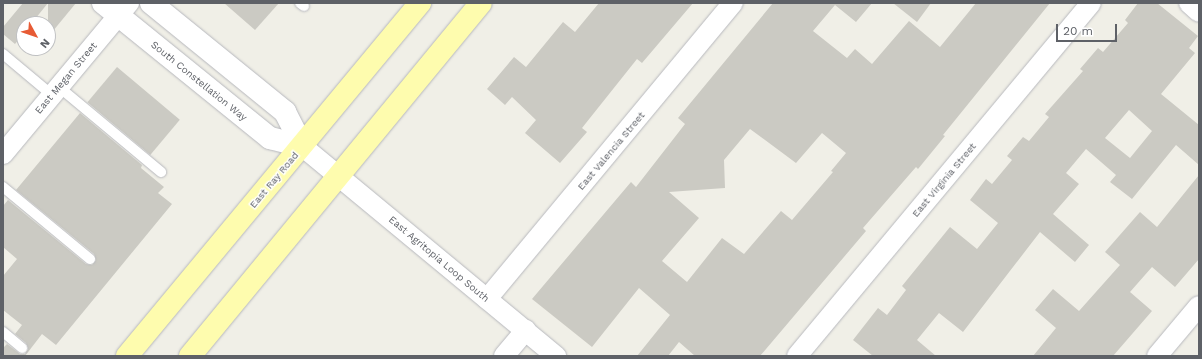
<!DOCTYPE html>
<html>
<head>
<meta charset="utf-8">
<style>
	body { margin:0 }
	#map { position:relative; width:1202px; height:359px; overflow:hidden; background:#f0efe7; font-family:"Work Sans",sans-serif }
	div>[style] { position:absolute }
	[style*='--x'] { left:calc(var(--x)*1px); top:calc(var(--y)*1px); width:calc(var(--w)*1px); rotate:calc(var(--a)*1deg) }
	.building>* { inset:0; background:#cbcac3; transform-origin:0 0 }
	.roads { filter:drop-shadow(0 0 1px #b7b8bd) drop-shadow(0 0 1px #b7b8bd) }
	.lane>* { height:10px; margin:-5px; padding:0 5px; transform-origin:5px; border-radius:5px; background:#fff }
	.street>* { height:20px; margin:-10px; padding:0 10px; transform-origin:10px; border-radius:10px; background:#fff }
	.secondary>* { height:22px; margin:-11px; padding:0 11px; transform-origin:11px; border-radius:11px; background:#fff }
	.primary>* { height:22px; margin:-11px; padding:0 11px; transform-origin:11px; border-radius:11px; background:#fefcae }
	span { translate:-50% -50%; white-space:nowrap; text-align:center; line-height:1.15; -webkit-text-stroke:3px #fff; paint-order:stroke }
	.street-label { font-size:10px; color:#5e6167 }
	.frame { position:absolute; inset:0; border:4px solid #5e6167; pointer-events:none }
	.north { position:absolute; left:16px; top:16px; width:40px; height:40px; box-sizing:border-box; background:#fff; border:1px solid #bfc0c2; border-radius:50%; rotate:130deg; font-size:11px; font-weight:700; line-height:16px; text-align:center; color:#5e6167 }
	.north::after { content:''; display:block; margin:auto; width:14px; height:18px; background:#e75b35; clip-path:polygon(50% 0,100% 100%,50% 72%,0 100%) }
	.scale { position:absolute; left:1056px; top:24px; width:61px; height:18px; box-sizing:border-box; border:2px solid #5e6167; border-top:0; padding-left:5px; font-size:12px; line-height:14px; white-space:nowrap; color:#5e6167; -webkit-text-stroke:3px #fff; paint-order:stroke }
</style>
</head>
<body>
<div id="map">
	<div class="building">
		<i style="clip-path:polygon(23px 3px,48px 3px,31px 24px,24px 24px,24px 33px,15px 44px,3px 34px,3px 27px)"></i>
		<i style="clip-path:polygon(48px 3px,76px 3px,48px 37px)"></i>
		<i style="clip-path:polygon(224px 3px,279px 3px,255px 30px)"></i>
		<i style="clip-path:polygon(599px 3px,693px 3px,642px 63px,637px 59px,582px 128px,587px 132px,560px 163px,525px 133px,536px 120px,512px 97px,505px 105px,487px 89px,514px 57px,526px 67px,563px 22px,575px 32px)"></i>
		<i style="clip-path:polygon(evenodd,773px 3px,872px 3px,856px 22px,835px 5px,813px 31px,847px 58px,855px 49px,872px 64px,909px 21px,940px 47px,976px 3px,1050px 3px,943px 135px,945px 136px,918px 169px,916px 167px,863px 228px,866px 231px,760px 356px,695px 356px,679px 342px,668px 356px,637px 356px,670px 315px,639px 288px,592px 347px,532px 299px,631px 182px,636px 187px,685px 124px,678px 118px,773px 3px,750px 129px,796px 163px,822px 133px,846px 153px,831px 171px,833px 172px,792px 220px,781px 211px,744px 254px,722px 238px,687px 282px,662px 261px,699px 218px,669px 192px,725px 188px,724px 160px,750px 129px)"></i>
		<i style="clip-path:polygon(893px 3px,931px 3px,917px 22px)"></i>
		<i style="clip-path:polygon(evenodd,1138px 3px,1157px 3px,1198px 36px,1189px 48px,1195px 53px,1161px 94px,1199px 125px,1199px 165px,1176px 145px,1132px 199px,1110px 182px,1116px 175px,1086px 149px,1066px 173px,1079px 184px,1053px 214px,1089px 245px,1075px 262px,1040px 232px,963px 332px,939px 313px,917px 340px,936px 356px,873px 356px,853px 340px,878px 308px,887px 315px,906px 290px,902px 286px,950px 227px,977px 249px,998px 223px,970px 200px,986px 179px,992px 184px,1012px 160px,1007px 156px,1023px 137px,1029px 141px,1049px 117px,1045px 114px,1083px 71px,1080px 69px,1098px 48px,1103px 52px,1128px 23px,1125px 20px,1138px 3px,1129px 110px,1152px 131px,1130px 158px,1105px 138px,1129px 110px)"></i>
		<i style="left:117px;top:67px;width:82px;height:46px;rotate:40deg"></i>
		<i style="clip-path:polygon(80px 113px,142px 165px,141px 168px,164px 187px,158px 193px,172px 204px,56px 345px,42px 334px,25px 356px,3px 356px,3px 348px,7px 344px,20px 354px,25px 354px,28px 349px,26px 343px,15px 334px,22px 325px,3px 310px,3px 276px,17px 259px,3px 247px,3px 206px,8px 200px,86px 264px,92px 265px,96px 260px,94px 254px,16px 190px)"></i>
		<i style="clip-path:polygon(1199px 175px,1199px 259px,1175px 287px,1152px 267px,1130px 292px,1152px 311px,1113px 356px,1033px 356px,1056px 328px,1035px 310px,1053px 289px,1079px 311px,1120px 265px,1105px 252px,1140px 212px,1157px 227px)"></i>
	</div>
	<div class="roads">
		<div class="lane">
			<i style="--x:300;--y:3;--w:5;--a:37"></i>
			<i style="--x:3;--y:54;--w:64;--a:39.9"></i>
			<i style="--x:59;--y:87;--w:133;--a:39.8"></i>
			<i style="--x:3;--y:187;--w:113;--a:39.6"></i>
			<i style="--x:3;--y:332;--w:25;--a:40"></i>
		</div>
		<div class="street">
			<i style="--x:1189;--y:3;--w:13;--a:42"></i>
			<i style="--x:302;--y:146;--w:330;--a:39.6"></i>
			<i style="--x:3;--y:154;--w:197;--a:-50.2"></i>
			<i style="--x:487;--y:299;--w:385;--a:-50.3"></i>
			<i style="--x:504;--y:356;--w:34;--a:-50"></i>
			<i style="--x:797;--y:356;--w:459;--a:-50.2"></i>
			<i style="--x:1157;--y:356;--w:65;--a:-50"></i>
		</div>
		<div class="secondary">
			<i style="--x:103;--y:3;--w:215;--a:39"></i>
			<i style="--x:270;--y:138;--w:33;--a:14"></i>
			<i style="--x:151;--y:3;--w:173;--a:39.1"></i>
			<i style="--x:285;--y:112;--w:38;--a:63"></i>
		</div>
		<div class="primary">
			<i style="--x:127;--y:356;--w:459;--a:-50.3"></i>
			<i style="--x:190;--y:356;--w:457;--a:-50.5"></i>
		</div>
	</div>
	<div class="street-label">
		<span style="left:66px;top:78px;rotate:-50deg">East Megan Street</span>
		<span style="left:199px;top:81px;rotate:39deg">South Constellation Way</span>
		<span style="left:611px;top:151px;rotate:-50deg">East Valencia Street</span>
		<span style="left:274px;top:180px;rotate:-50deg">East Ray Road</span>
		<span style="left:944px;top:180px;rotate:-50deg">East Virginia Street</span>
		<span style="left:439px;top:259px;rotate:40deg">East Agritopia Loop South</span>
	</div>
	<div class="frame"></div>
	<div class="north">N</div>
	<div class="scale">20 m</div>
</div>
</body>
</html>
